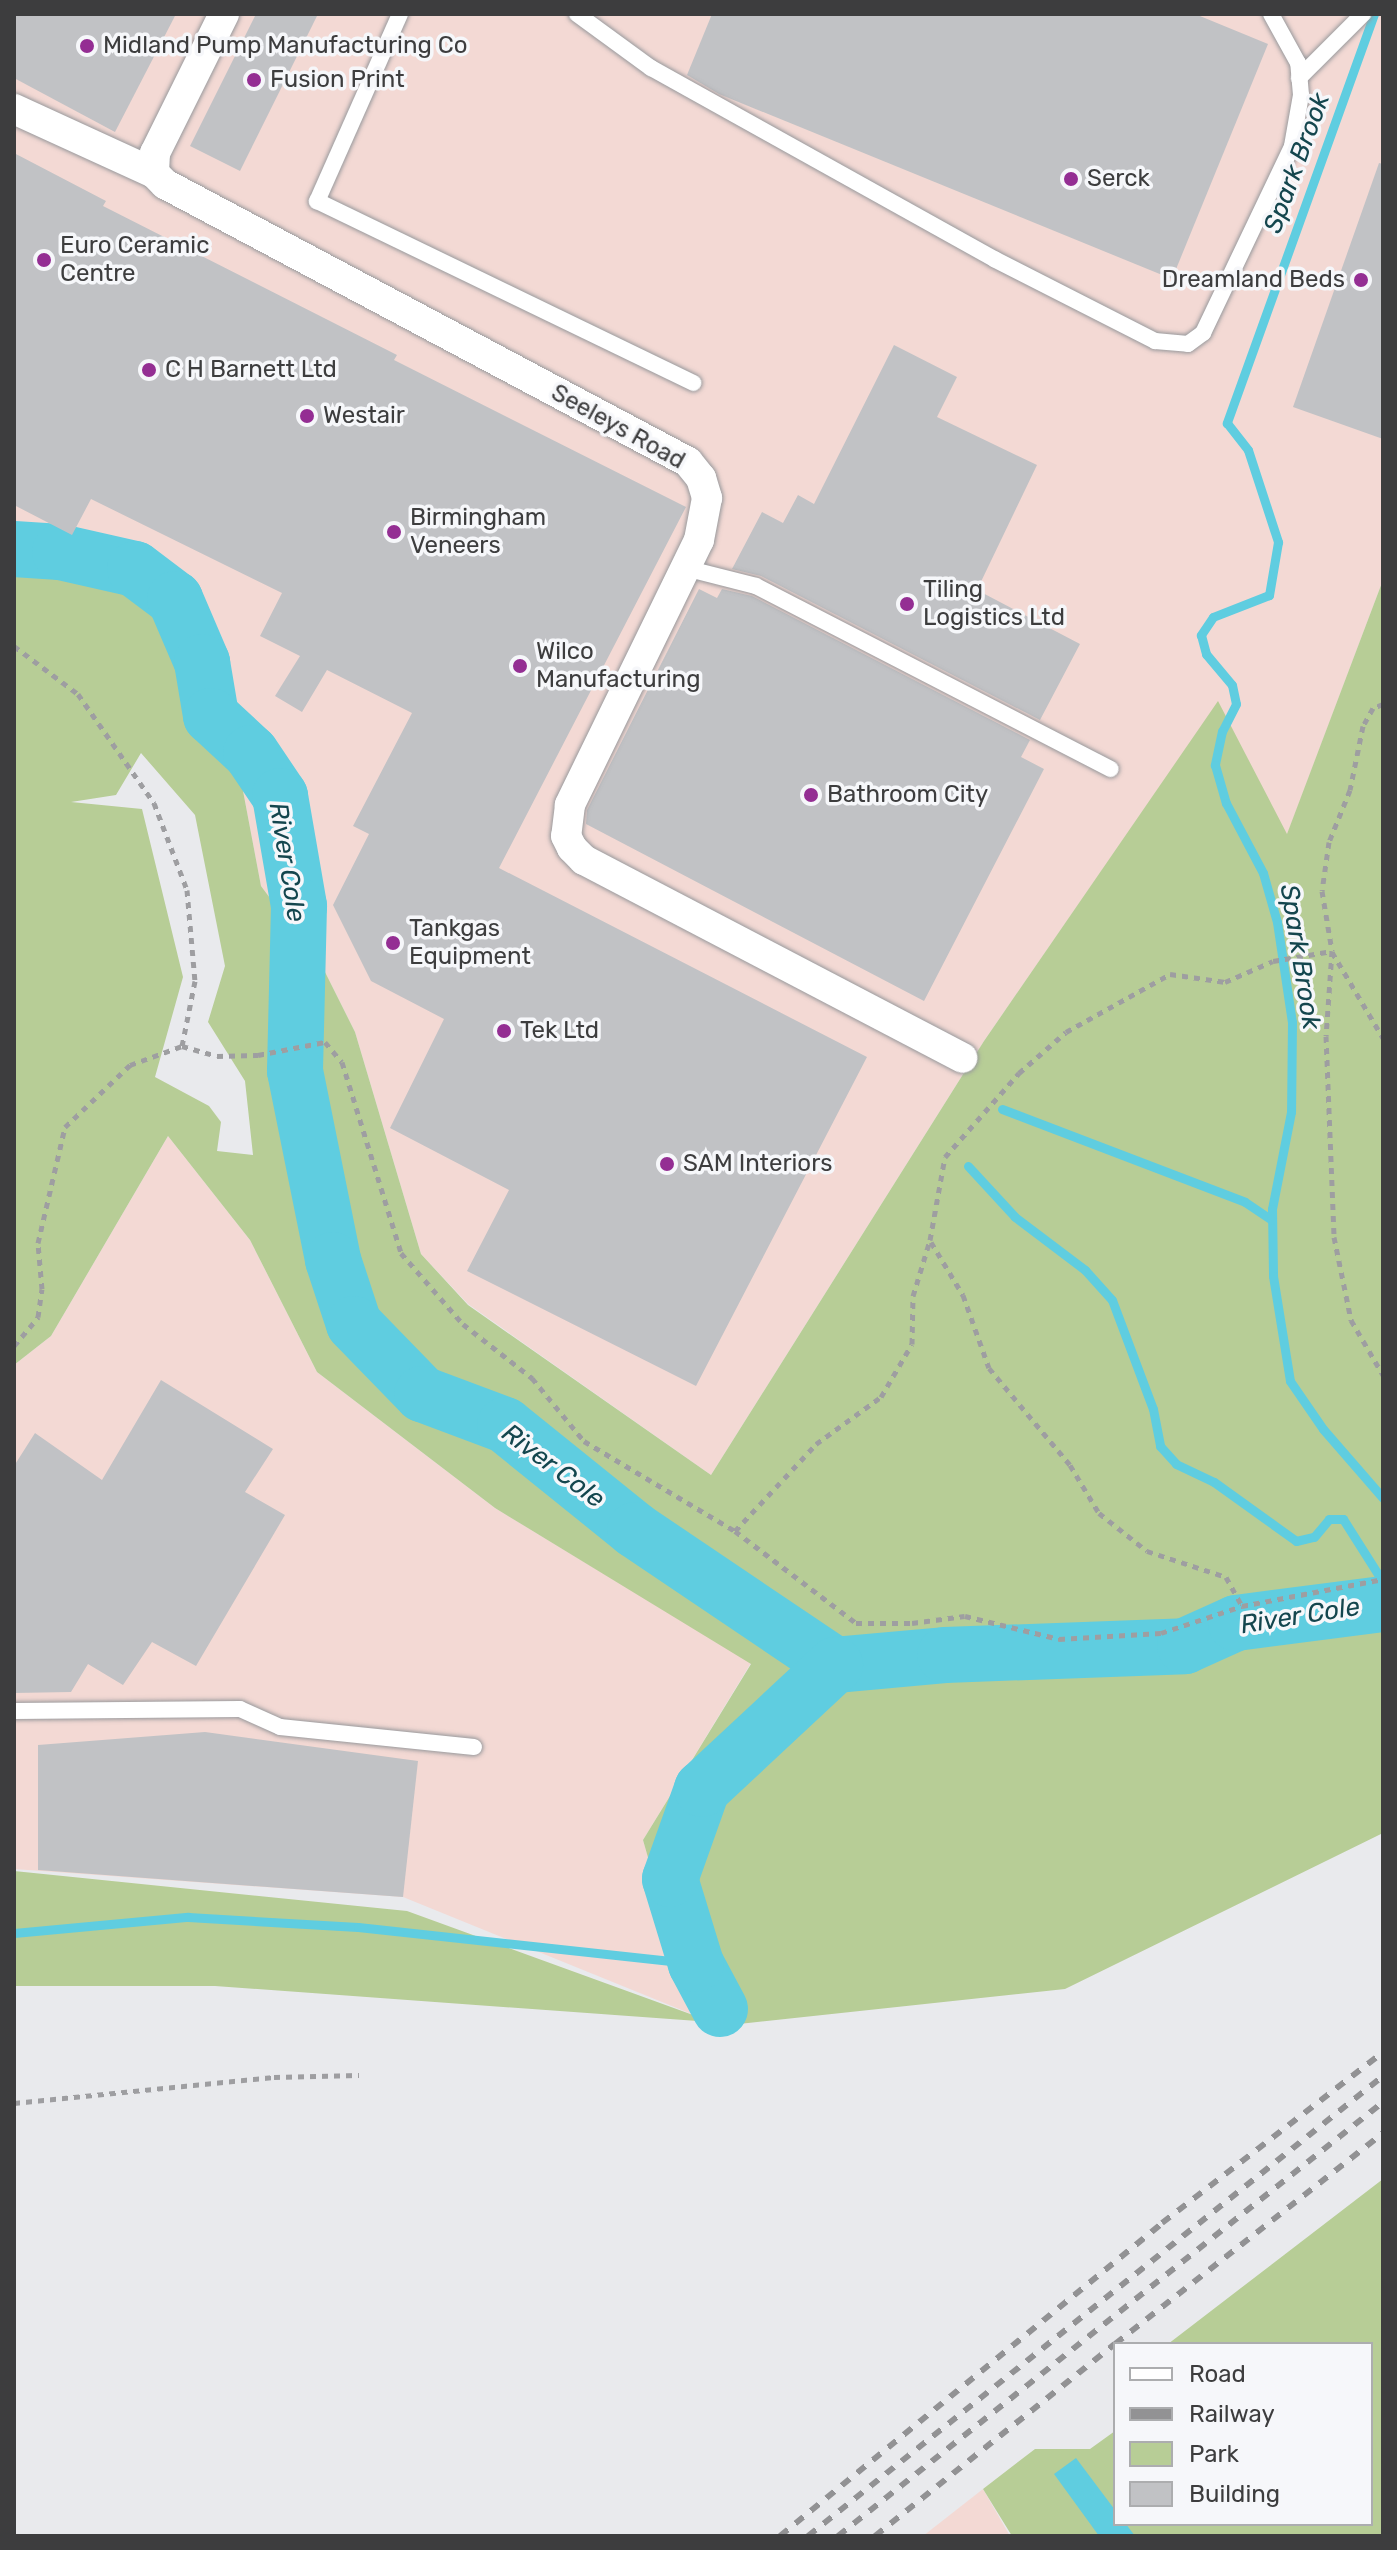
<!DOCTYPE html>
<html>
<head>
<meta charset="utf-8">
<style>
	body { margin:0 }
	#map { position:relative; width:1397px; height:2550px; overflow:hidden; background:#e9eaed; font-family:Rubik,sans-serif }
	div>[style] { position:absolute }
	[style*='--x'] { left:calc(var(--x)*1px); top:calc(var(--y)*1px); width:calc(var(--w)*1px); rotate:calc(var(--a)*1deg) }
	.industrial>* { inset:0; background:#f3d9d4 }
	.green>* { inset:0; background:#b7cd96 }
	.water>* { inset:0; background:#5fcde0 }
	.stream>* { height:9px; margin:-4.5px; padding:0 4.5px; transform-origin:4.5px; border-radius:4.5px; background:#5fcde0 }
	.river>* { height:56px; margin:-28px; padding:0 28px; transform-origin:28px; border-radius:28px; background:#5fcde0 }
	.building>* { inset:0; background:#c1c2c5 }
	.path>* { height:5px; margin-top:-2.5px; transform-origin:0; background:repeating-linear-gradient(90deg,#9e9ea1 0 6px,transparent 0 12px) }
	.roads { filter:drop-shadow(0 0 2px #98999c) drop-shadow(0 0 2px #98999c) }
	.lane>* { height:16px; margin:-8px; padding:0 8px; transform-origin:8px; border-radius:8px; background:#fff }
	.street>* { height:30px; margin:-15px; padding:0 15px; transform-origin:15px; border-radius:15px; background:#fff }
	.rail>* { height:6px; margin-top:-3px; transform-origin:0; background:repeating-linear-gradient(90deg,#929294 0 10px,transparent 0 20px) }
	.dots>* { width:22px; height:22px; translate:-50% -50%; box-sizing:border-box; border:4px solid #f6f7fa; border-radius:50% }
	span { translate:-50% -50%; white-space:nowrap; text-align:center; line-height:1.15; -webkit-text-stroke:7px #f6f7fa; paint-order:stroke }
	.poi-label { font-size:24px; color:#3d3d3e }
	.left { translate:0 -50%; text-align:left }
	.right { translate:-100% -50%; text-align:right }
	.street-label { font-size:24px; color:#3d3d3e }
	.water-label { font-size:26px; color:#14464e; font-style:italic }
	.frame { position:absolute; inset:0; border:16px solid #3d3d3e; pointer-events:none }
	.legend { position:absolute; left:1113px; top:2342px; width:260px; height:184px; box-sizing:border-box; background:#f6f7fa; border:2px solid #acadaf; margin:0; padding:10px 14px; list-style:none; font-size:24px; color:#3d3d3e }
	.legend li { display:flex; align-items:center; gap:16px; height:40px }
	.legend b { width:40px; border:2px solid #acadaf }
</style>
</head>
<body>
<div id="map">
	<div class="industrial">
		<i style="clip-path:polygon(14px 14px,1383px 14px,1383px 580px,1287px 835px,1218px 702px,984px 1041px,711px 1475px,468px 1304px,421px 1254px,355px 1032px,325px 972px,261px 886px,230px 722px,108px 549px,14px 525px)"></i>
		<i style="clip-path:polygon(168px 1136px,250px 1240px,317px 1372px,495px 1508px,751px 1663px,643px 1840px,694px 2015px,403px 1897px,14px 1869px,14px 1365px,51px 1336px)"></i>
		<i style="clip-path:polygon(983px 2489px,1010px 2536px,923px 2536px)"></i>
	</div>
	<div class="green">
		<i style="clip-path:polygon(evenodd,14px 525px,108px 549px,196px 627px,230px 722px,261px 886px,325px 972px,355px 1032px,421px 1254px,468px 1305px,711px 1475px,984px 1041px,1218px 701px,1287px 834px,1383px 580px,1383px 1833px,1065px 1989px,739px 2024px,215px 1986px,14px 1986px,14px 1871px,407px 1911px,693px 2015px,643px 1840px,751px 1664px,495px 1508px,317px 1372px,250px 1240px,168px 1136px,51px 1336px,14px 1365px,14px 525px,141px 753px,195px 815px,225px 966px,208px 1022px,245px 1081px,253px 1155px,217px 1151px,221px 1122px,209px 1106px,155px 1077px,183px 977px,142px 809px,71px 802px,116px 795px,141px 753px)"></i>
		<i style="clip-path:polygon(1383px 2179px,1383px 2536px,1012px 2536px,983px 2489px,1035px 2449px,1090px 2449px,1115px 2431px,1115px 2524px,1371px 2524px,1371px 2344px,1168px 2344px)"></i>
	</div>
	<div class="water">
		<i style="clip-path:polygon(1076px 2458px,1115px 2510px,1115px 2524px,1126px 2524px,1135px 2536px,1099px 2536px,1054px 2474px)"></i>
	</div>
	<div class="stream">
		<i style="--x:1374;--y:14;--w:435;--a:109.8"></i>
		<i style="--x:1227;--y:423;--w:34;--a:52"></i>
		<i style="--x:1248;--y:450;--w:97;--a:71.9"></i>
		<i style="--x:1278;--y:542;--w:54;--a:99.6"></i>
		<i style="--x:1269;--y:595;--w:60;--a:158.6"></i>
		<i style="--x:1213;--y:617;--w:22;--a:124"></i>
		<i style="--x:1201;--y:635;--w:20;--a:75"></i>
		<i style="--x:1206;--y:654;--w:40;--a:50"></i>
		<i style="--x:1232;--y:685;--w:19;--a:78"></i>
		<i style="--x:1236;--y:704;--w:30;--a:117"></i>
		<i style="--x:1222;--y:731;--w:35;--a:102"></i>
		<i style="--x:1215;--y:765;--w:40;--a:74"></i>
		<i style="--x:1226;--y:803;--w:79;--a:62.1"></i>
		<i style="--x:1263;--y:873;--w:51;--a:74.1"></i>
		<i style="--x:1277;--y:922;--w:101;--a:81.5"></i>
		<i style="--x:1292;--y:1022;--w:90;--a:90.6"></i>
		<i style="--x:1291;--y:1112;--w:99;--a:101.1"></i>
		<i style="--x:1272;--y:1209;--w:67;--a:89.1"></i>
		<i style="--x:1273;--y:1276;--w:106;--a:80.8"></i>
		<i style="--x:1290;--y:1381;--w:58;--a:55.5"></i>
		<i style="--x:1323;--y:1429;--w:91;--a:49"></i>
		<i style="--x:1002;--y:1109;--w:260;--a:20.9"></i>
		<i style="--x:1245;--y:1202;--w:32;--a:34"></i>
		<i style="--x:968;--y:1166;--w:69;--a:47.3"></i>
		<i style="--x:1015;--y:1217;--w:88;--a:37.1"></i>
		<i style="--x:1085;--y:1270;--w:40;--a:48"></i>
		<i style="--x:1112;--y:1300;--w:116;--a:69.4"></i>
		<i style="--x:1153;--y:1409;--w:38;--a:79"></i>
		<i style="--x:1160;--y:1446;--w:24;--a:48"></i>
		<i style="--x:1176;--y:1464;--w:42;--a:25.3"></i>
		<i style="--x:1214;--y:1482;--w:101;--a:35.7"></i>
		<i style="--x:1296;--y:1541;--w:18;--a:-13"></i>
		<i style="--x:1314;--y:1537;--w:23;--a:-50"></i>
		<i style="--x:1329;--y:1519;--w:14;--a:0"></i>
		<i style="--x:1343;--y:1519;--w:75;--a:57.6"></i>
		<i style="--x:14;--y:1933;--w:175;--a:-5.3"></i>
		<i style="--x:188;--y:1917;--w:170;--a:3.4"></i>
		<i style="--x:358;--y:1927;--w:340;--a:6.2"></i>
	</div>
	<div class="river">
		<i style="--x:14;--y:549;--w:46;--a:3.7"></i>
		<i style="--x:60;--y:552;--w:77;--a:12.8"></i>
		<i style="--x:135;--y:569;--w:50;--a:36.9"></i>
		<i style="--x:175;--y:599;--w:69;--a:66.8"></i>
		<i style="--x:202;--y:662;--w:55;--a:80.5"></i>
		<i style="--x:211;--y:716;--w:54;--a:42.8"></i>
		<i style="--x:251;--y:753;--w:52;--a:56"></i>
		<i style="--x:280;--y:796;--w:112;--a:80.2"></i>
		<i style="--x:299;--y:906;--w:165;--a:91.4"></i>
		<i style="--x:295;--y:1071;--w:193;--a:78.6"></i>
		<i style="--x:333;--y:1260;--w:67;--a:71.8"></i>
		<i style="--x:354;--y:1324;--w:98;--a:45.8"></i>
		<i style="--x:422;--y:1394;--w:89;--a:20.5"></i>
		<i style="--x:505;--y:1425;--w:167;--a:38.9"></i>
		<i style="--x:635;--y:1530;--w:241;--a:34"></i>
		<i style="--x:835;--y:1665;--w:110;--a:-5.2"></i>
		<i style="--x:945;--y:1655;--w:240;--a:-2.1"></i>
		<i style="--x:1185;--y:1646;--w:56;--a:-24.3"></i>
		<i style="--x:1236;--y:1623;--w:148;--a:-7.4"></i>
		<i style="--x:720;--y:2009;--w:51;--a:-118.1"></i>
		<i style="--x:696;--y:1964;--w:89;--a:-107"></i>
		<i style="--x:670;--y:1879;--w:96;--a:-70.4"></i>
		<i style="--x:702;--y:1789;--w:182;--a:-43"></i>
	</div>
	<div class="building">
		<i style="clip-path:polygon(14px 14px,176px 14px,115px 132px,14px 78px)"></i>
		<i style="clip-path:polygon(256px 14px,318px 14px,240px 171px,190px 146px)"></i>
		<i style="clip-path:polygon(712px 14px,1195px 14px,1268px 44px,1172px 279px,719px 94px,687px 75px)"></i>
		<i style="clip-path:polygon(14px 153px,106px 201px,103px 206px,397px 355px,394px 360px,686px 507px,499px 868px,867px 1057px,696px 1386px,467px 1271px,509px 1190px,390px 1128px,444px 1019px,371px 981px,333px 905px,369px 834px,353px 826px,412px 713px,327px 670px,302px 712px,275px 696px,300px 656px,260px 636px,282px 593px,91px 499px,72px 535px,14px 505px)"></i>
		<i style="clip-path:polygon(1379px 163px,1383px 164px,1383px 439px,1293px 407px)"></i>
		<i style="clip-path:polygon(894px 345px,957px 377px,937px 417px,1037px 465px,977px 590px,1080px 644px,1040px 720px,761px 576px,732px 569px,762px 512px,783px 523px,798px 495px,814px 504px)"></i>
		<i style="clip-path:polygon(699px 589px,717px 598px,722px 589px,752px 596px,1030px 740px,1021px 757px,1044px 769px,924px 1001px,586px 824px,587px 810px)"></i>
		<i style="clip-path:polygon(161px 1380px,273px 1449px,245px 1492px,285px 1515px,196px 1666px,152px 1642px,123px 1685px,88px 1664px,71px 1692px,14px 1693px,14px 1466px,35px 1433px,102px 1480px)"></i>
		<i style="clip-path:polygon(205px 1732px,418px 1761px,403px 1897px,38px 1870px,38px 1745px)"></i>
	</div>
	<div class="path">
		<i style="--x:14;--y:646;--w:80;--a:36.9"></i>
		<i style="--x:78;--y:694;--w:133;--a:55.1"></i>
		<i style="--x:154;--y:803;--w:93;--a:69.2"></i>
		<i style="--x:187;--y:890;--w:91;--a:85"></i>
		<i style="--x:195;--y:981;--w:66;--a:101.3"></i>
		<i style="--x:1383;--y:704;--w:11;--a:158"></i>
		<i style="--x:1373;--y:708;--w:21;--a:119"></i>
		<i style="--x:1363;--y:726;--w:65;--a:101.5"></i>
		<i style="--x:1350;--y:790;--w:56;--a:112"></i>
		<i style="--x:1329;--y:842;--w:49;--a:98.1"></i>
		<i style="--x:1322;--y:891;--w:61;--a:80.5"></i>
		<i style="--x:1332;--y:951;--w:85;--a:94"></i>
		<i style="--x:1326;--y:1036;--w:201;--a:87.7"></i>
		<i style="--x:1334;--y:1237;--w:85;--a:78.4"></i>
		<i style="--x:1351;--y:1320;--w:64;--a:59.8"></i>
		<i style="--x:1332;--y:952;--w:100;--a:59.3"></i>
		<i style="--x:931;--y:1242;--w:62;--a:58.9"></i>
		<i style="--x:963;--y:1295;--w:77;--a:70.4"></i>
		<i style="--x:989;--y:1368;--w:126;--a:50.1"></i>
		<i style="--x:1070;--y:1465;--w:56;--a:58.9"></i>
		<i style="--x:1099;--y:1513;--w:61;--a:38.4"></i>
		<i style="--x:1147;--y:1551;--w:83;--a:18.2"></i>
		<i style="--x:1226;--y:1577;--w:33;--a:61"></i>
		<i style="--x:14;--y:1346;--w:38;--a:-50"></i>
		<i style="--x:38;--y:1317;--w:28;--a:-82"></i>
		<i style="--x:42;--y:1289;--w:46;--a:-95"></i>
		<i style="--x:38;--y:1243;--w:119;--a:-76.9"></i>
		<i style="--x:65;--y:1127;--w:90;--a:-43.6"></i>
		<i style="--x:130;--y:1065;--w:55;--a:-20.1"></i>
		<i style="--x:182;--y:1046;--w:36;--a:16"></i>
		<i style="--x:217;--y:1056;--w:41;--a:-1.4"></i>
		<i style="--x:258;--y:1055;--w:68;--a:-11"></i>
		<i style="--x:325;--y:1042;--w:26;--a:50"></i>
		<i style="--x:342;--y:1062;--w:200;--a:72.8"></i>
		<i style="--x:401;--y:1253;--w:94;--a:48.9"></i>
		<i style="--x:463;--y:1324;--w:88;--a:38"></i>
		<i style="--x:532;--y:1378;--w:82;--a:50.5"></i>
		<i style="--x:584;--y:1441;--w:176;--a:30.8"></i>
		<i style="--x:735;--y:1531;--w:152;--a:37.2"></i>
		<i style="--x:856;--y:1623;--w:56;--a:0"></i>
		<i style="--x:912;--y:1623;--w:53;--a:-7.5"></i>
		<i style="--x:965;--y:1616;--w:97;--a:13.7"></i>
		<i style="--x:1059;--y:1639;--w:102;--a:-3.4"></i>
		<i style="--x:1161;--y:1633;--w:85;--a:-18.4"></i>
		<i style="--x:1242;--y:1606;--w:144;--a:-10.8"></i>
		<i style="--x:735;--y:1531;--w:119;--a:-47"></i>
		<i style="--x:816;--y:1444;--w:80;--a:-35.9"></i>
		<i style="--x:881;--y:1397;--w:61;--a:-59.7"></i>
		<i style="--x:912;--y:1344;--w:48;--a:-88.8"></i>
		<i style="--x:913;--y:1296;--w:59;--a:-73.1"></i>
		<i style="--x:930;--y:1240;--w:84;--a:-79.8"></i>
		<i style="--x:945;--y:1157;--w:112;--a:-48.6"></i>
		<i style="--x:1019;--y:1073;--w:62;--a:-41.1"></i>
		<i style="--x:1066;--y:1032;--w:119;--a:-29.1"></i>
		<i style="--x:1170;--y:974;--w:56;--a:8.3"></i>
		<i style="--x:1225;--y:982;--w:52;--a:-23.6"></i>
		<i style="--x:1273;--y:961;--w:60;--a:-9.6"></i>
		<i style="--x:14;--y:2103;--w:261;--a:-5.7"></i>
		<i style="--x:274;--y:2077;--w:85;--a:-1.3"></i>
	</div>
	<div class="roads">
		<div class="lane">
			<i style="--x:400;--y:14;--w:205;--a:113.9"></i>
			<i style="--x:317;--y:201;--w:418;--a:25.8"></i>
			<i style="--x:577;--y:14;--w:92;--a:36.1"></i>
			<i style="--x:651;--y:68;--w:393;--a:29.1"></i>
			<i style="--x:994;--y:259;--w:181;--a:27"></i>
			<i style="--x:1155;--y:341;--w:33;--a:5"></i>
			<i style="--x:1188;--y:344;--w:19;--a:-36"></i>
			<i style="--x:1203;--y:333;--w:207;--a:-64.5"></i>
			<i style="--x:1292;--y:146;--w:52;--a:-80"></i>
			<i style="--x:1301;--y:95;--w:32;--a:-95"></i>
			<i style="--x:1298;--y:63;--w:56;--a:-118.9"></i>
			<i style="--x:1299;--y:78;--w:91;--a:-45"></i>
			<i style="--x:685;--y:568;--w:73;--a:14.2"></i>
			<i style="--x:756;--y:586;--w:399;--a:27.3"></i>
			<i style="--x:14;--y:1711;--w:226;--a:-0.5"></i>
			<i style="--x:240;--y:1709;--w:44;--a:24.2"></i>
			<i style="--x:280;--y:1727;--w:195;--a:5.9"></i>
		</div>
		<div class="street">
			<i style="--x:224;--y:14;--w:155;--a:116.4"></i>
			<i style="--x:155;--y:153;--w:20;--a:93"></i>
			<i style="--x:154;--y:173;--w:16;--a:45"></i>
			<i style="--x:165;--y:184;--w:592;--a:27.99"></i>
			<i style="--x:688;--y:462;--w:21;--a:51"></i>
			<i style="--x:701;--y:478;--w:21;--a:73"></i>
			<i style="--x:707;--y:498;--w:43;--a:100.8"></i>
			<i style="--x:699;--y:540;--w:295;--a:116"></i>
			<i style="--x:570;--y:805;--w:31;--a:97"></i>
			<i style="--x:566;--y:836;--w:13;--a:63"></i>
			<i style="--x:572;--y:848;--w:17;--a:45"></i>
			<i style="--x:584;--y:860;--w:427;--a:27.6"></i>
			<i style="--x:14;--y:109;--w:154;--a:24.6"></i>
		</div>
	</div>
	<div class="rail">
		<i style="--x:1115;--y:2344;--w:341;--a:-38.2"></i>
		<i style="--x:780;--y:2536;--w:494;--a:-39.3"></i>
		<i style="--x:1162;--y:2223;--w:279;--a:-37.7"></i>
		<i style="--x:808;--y:2536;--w:736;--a:-38.66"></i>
		<i style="--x:838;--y:2536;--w:697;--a:-38.53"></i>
		<i style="--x:875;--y:2536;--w:307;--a:-38.7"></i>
	</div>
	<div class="dots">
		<i style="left:87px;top:46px;background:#942e93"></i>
		<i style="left:254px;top:80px;background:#942e93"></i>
		<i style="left:1071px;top:179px;background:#942e93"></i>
		<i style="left:44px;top:260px;background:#942e93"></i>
		<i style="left:1361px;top:280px;background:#942e93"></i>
		<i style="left:149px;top:370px;background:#942e93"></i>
		<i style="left:307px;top:416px;background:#942e93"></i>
		<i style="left:394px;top:532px;background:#942e93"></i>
		<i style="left:907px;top:604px;background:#942e93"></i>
		<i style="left:520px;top:666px;background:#942e93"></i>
		<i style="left:811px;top:795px;background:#942e93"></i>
		<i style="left:393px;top:943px;background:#942e93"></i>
		<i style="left:504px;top:1031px;background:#942e93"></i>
		<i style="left:667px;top:1164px;background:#942e93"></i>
	</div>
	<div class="poi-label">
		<span class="left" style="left:103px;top:46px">Midland Pump Manufacturing Co</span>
		<span class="left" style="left:270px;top:80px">Fusion Print</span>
		<span class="left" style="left:1087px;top:179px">Serck</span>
		<span class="left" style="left:60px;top:260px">Euro Ceramic<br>Centre</span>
		<span class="right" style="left:1345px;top:280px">Dreamland Beds</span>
		<span class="left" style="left:165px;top:370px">C H Barnett Ltd</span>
		<span class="left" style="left:323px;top:416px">Westair</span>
		<span class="left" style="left:410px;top:532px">Birmingham<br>Veneers</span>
		<span class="left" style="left:923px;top:604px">Tiling<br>Logistics Ltd</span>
		<span class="left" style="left:536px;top:666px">Wilco<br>Manufacturing</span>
		<span class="left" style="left:827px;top:795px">Bathroom City</span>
		<span class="left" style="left:409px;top:943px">Tankgas<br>Equipment</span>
		<span class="left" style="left:520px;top:1031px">Tek Ltd</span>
		<span class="left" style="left:683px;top:1164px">SAM Interiors</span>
	</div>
	<div class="street-label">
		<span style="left:618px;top:427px;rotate:29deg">Seeleys Road</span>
	</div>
	<div class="water-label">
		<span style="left:1297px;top:163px;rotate:-70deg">Spark Brook</span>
		<span style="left:287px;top:862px;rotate:81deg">River Cole</span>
		<span style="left:1300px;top:957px;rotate:81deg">Spark Brook</span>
		<span style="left:553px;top:1466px;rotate:37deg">River Cole</span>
		<span style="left:1300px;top:1616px;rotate:-9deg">River Cole</span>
	</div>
	<div class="frame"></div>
	<ul class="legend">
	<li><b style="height:10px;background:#fff"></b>Road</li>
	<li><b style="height:10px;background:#929294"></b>Railway</li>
	<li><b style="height:22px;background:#b7cd96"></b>Park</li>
	<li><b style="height:22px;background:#c1c2c5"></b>Building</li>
	</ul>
</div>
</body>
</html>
